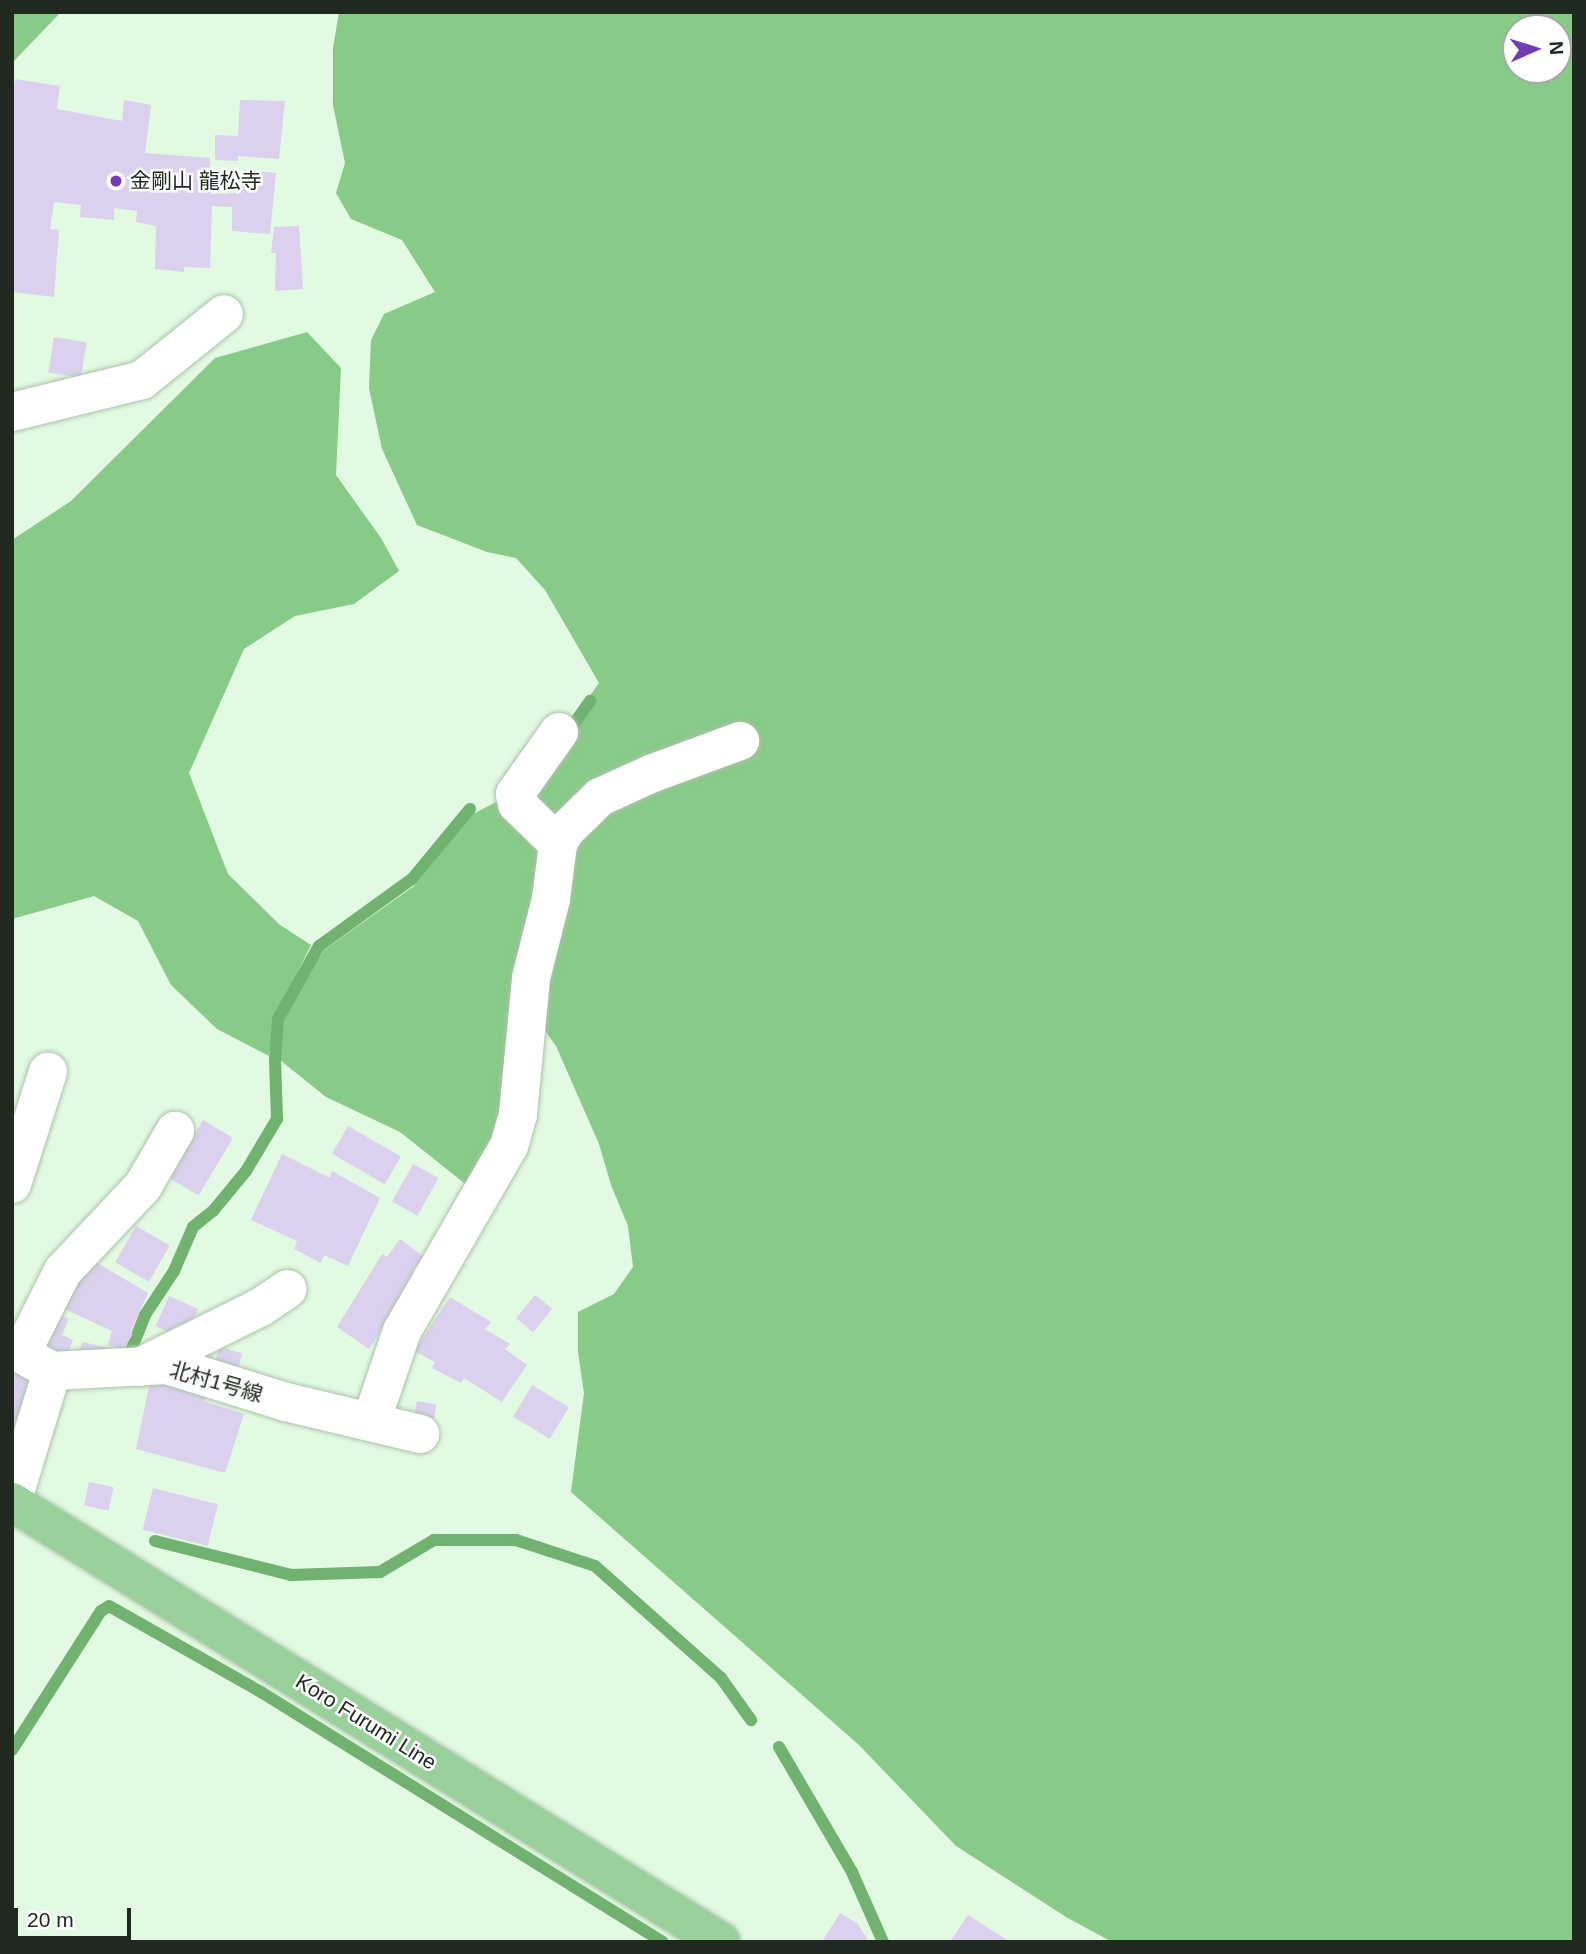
<!DOCTYPE html>
<html>
<head>
<meta charset="utf-8">
<style>
	body { margin:0 }
	#map { position:relative; width:1586px; height:1954px; overflow:hidden; background:#e2fae1; font-family:Arial,"Noto Sans JP",sans-serif }
	div>[style] { position:absolute }
	[style*='--x'] { left:calc(var(--x)*1px); top:calc(var(--y)*1px); width:calc(var(--w)*1px); rotate:calc(var(--a)*1deg) }
	.forest>* { inset:0; background:#88ca87 }
	.stream>* { height:12px; margin:-6px; padding:0 6px; transform-origin:6px; border-radius:6px; background:#71b270 }
	.building>* { inset:0; background:#dbd1ef; transform-origin:0 0 }
	.roads { filter:drop-shadow(0 0 2px #abc2aa) drop-shadow(0 0 2px #abc2aa) }
	.minor>* { height:38px; margin:-19px; padding:0 19px; transform-origin:19px; border-radius:19px; background:#fff }
	.major>* { height:38px; margin:-19px; padding:0 19px; transform-origin:19px; border-radius:19px; background:#9ad09b }
	.dots>* { width:19px; height:19px; translate:-50% -50%; box-sizing:border-box; border:4px solid #fff; border-radius:50% }
	span { translate:-50% -50%; white-space:nowrap; text-align:center; line-height:1.15; -webkit-text-stroke:5px #fff; paint-order:stroke }
	.poi-label { font-size:21px; color:#202920 }
	.left { translate:0 -50%; text-align:left }
	.street-label { font-size:21px; color:#202920 }
	.frame { position:absolute; inset:0; border:14px solid #202920; pointer-events:none }
	.north { position:absolute; left:1502px; top:14px; width:70px; height:70px; box-sizing:border-box; background:#fff; border:2px solid #a6a9a6; border-radius:50%; rotate:87deg; font-size:19px; font-weight:700; line-height:28px; text-align:center; color:#202920 }
	.north::after { content:''; display:block; margin:auto; width:24px; height:32px; background:#723cb2; clip-path:polygon(50% 0,100% 100%,50% 72%,0 100%) }
	.scale { position:absolute; left:14px; top:1908px; width:117px; height:32px; box-sizing:border-box; border:4px solid #202920; border-top:0; padding-left:9px; font-size:21px; line-height:24px; white-space:nowrap; color:#202920; -webkit-text-stroke:5px #fff; paint-order:stroke }
</style>
</head>
<body>
<div id="map">
	<div class="forest">
		<i style="clip-path:polygon(12px 12px,61px 12px,12px 63px)"></i>
		<i style="clip-path:polygon(evenodd,339px 12px,1574px 12px,1574px 1942px,1112px 1942px,1066px 1917px,956px 1846px,859px 1745px,571px 1492px,584px 1393px,578px 1352px,578px 1312px,614px 1294px,633px 1267px,628px 1226px,611px 1185px,599px 1144px,556px 1046px,530px 1010px,557px 834px,520px 794px,599px 683px,545px 590px,516px 558px,487px 552px,417px 525px,382px 449px,369px 388px,371px 340px,384px 314px,435px 292px,402px 240px,351px 219px,336px 193px,345px 163px,333px 105px,333px 48px,339px 12px,1516px 28px,1558px 28px,1558px 70px,1516px 70px,1516px 28px)"></i>
		<i style="clip-path:polygon(307px 332px,341px 368px,336px 475px,381px 538px,399px 571px,354px 604px,295px 616px,244px 649px,189px 773px,228px 874px,280px 925px,311px 945px,274px 1019px,269px 1056px,217px 1029px,171px 985px,138px 921px,94px 896px,12px 919px,12px 540px,71px 501px,215px 358px)"></i>
		<i style="clip-path:polygon(510px 795px,551px 840px,519px 1047px,478px 1194px,400px 1132px,326px 1097px,280px 1060px,282px 1017px,324px 950px,414px 886px,473px 814px)"></i>
	</div>
	<div class="stream">
		<i style="--x:566;--y:735;--w:42;--a:-54.8"></i>
		<i style="--x:128;--y:1358;--w:46;--a:-68.4"></i>
		<i style="--x:145;--y:1315;--w:53;--a:-56.6"></i>
		<i style="--x:174;--y:1271;--w:48;--a:-66.6"></i>
		<i style="--x:193;--y:1227;--w:26;--a:-39"></i>
		<i style="--x:213;--y:1211;--w:52;--a:-50.5"></i>
		<i style="--x:246;--y:1171;--w:61;--a:-59.2"></i>
		<i style="--x:277;--y:1119;--w:59;--a:-91.9"></i>
		<i style="--x:275;--y:1060;--w:41;--a:-85.8"></i>
		<i style="--x:278;--y:1019;--w:84;--a:-60.7"></i>
		<i style="--x:319;--y:946;--w:115;--a:-35.8"></i>
		<i style="--x:412;--y:879;--w:91;--a:-50.4"></i>
		<i style="--x:155;--y:1541;--w:140;--a:14"></i>
		<i style="--x:291;--y:1575;--w:89;--a:-1.9"></i>
		<i style="--x:380;--y:1572;--w:63;--a:-30.7"></i>
		<i style="--x:434;--y:1540;--w:82;--a:0"></i>
		<i style="--x:516;--y:1540;--w:83;--a:18.2"></i>
		<i style="--x:595;--y:1566;--w:169;--a:41.6"></i>
		<i style="--x:721;--y:1678;--w:52;--a:54.5"></i>
		<i style="--x:779;--y:1747;--w:145;--a:59.7"></i>
		<i style="--x:852;--y:1872;--w:77;--a:66.1"></i>
		<i style="--x:12;--y:1750;--w:165;--a:-57.4"></i>
		<i style="--x:101;--y:1611;--w:9;--a:-32"></i>
		<i style="--x:109;--y:1606;--w:175;--a:29.5"></i>
		<i style="--x:261;--y:1692;--w:473;--a:31.9"></i>
	</div>
	<div class="building">
		<i style="clip-path:polygon(15px 79px,60px 86px,57px 109px,122px 121px,124px 100px,151px 105px,145px 153px,210px 158px,211px 194px,241px 193px,242px 170px,276px 173px,270px 234px,232px 231px,232px 207px,212px 206px,210px 268px,184px 267px,184px 272px,155px 269px,156px 226px,136px 222px,137px 211px,114px 208px,114px 220px,80px 217px,81px 205px,54px 202px,50px 229px,59px 230px,54px 297px,12px 292px,12px 105px)"></i>
		<i style="clip-path:polygon(240px 100px,285px 101px,279px 159px,238px 156px,238px 161px,215px 160px,215px 135px,238px 136px)"></i>
		<i style="clip-path:polygon(299px 226px,303px 289px,275px 291px,276px 253px,271px 253px,274px 227px)"></i>
		<i style="left:54px;top:337px;width:33px;height:36px;rotate:9deg"></i>
		<i style="left:203px;top:1120px;width:35px;height:67px;rotate:31deg"></i>
		<i style="left:348px;top:1126px;width:61px;height:32px;rotate:30deg"></i>
		<i style="clip-path:polygon(282px 1154px,330px 1178px,332px 1171px,380px 1198px,348px 1266px,324px 1255px,321px 1263px,294px 1249px,297px 1241px,251px 1220px)"></i>
		<i style="left:413px;top:1164px;width:29px;height:43px;rotate:29deg"></i>
		<i style="left:136px;top:1226px;width:39px;height:42px;rotate:30deg"></i>
		<i style="clip-path:polygon(400px 1239px,423px 1256px,412px 1271px,416px 1274px,369px 1349px,337px 1327px,382px 1254px,387px 1257px)"></i>
		<i style="clip-path:polygon(89px 1258px,148px 1293px,130px 1333px,133px 1334px,123px 1350px,108px 1345px,112px 1331px,60px 1307px)"></i>
		<i style="left:535px;top:1295px;width:22px;height:30px;rotate:39deg"></i>
		<i style="left:169px;top:1296px;width:32px;height:33px;rotate:24deg"></i>
		<i style="clip-path:polygon(450px 1297px,491px 1322px,485px 1329px,510px 1344px,505px 1349px,527px 1365px,502px 1402px,464px 1378px,461px 1383px,432px 1368px,435px 1362px,414px 1351px)"></i>
		<i style="clip-path:polygon(53px 1313px,69px 1319px,62px 1335px,73px 1340px,65px 1360px,36px 1346px)"></i>
		<i style="clip-path:polygon(83px 1342px,107px 1348px,107px 1357px,94px 1357px,79px 1350px)"></i>
		<i style="left:219px;top:1347px;width:24px;height:24px;rotate:15deg"></i>
		<i style="clip-path:polygon(12px 1359px,41px 1374px,12px 1428px)"></i>
		<i style="clip-path:polygon(151px 1377px,206px 1389px,204px 1401px,244px 1414px,225px 1473px,136px 1449px)"></i>
		<i style="left:532px;top:1385px;width:43px;height:37px;rotate:31deg"></i>
		<i style="left:417px;top:1401px;width:20px;height:14px;rotate:11deg"></i>
		<i style="left:89px;top:1482px;width:25px;height:24px;rotate:12deg"></i>
		<i style="left:153px;top:1488px;width:67px;height:43px;rotate:14deg"></i>
		<i style="clip-path:polygon(840px 1913px,858px 1924px,869px 1942px,822px 1942px)"></i>
		<i style="clip-path:polygon(968px 1915px,1010px 1942px,950px 1942px)"></i>
	</div>
	<div class="roads">
		<div class="minor">
			<i style="--x:12;--y:412;--w:134;--a:-13.8"></i>
			<i style="--x:142;--y:380;--w:105;--a:-38.8"></i>
			<i style="--x:558;--y:844;--w:57;--a:-135.7"></i>
			<i style="--x:517;--y:804;--w:10;--a:-101"></i>
			<i style="--x:515;--y:794;--w:76;--a:-54.6"></i>
			<i style="--x:12;--y:1184;--w:118;--a:-72.2"></i>
			<i style="--x:12;--y:1349;--w:46;--a:28.8"></i>
			<i style="--x:52;--y:1371;--w:115;--a:-3"></i>
			<i style="--x:167;--y:1365;--w:125;--a:17.3"></i>
			<i style="--x:286;--y:1402;--w:138;--a:13.4"></i>
			<i style="--x:21;--y:1354;--w:93;--a:-63.2"></i>
			<i style="--x:63;--y:1271;--w:117;--a:-46.7"></i>
			<i style="--x:143;--y:1186;--w:64;--a:-59.8"></i>
			<i style="--x:140;--y:1367;--w:135;--a:-26.4"></i>
			<i style="--x:261;--y:1307;--w:32;--a:-34"></i>
			<i style="--x:371;--y:1422;--w:96;--a:-71.2"></i>
			<i style="--x:402;--y:1331;--w:214;--a:-60"></i>
			<i style="--x:509;--y:1146;--w:33;--a:-74"></i>
			<i style="--x:518;--y:1114;--w:137;--a:-84.5"></i>
			<i style="--x:531;--y:978;--w:81;--a:-75.8"></i>
			<i style="--x:551;--y:899;--w:55;--a:-82.7"></i>
			<i style="--x:558;--y:844;--w:15;--a:-62"></i>
			<i style="--x:565;--y:831;--w:49;--a:-44.2"></i>
			<i style="--x:600;--y:797;--w:58;--a:-24.4"></i>
			<i style="--x:653;--y:773;--w:93;--a:-20.2"></i>
			<i style="--x:12;--y:1502;--w:137;--a:-73"></i>
		</div>
		<div class="major">
			<i style="--x:12;--y:1502;--w:834;--a:31.82"></i>
		</div>
	</div>
	<div class="dots">
		<i style="left:116px;top:181px;background:#723cb2"></i>
	</div>
	<div class="poi-label">
		<span class="left" style="left:130px;top:181px">金剛山 龍松寺</span>
	</div>
	<div class="street-label">
		<span style="left:216px;top:1382px;rotate:16deg">北村1号線</span>
		<span style="left:366px;top:1722px;rotate:32deg">Koro Furumi Line</span>
	</div>
	<div class="frame"></div>
	<div class="north">N</div>
	<div class="scale">20 m</div>
</div>
</body>
</html>
